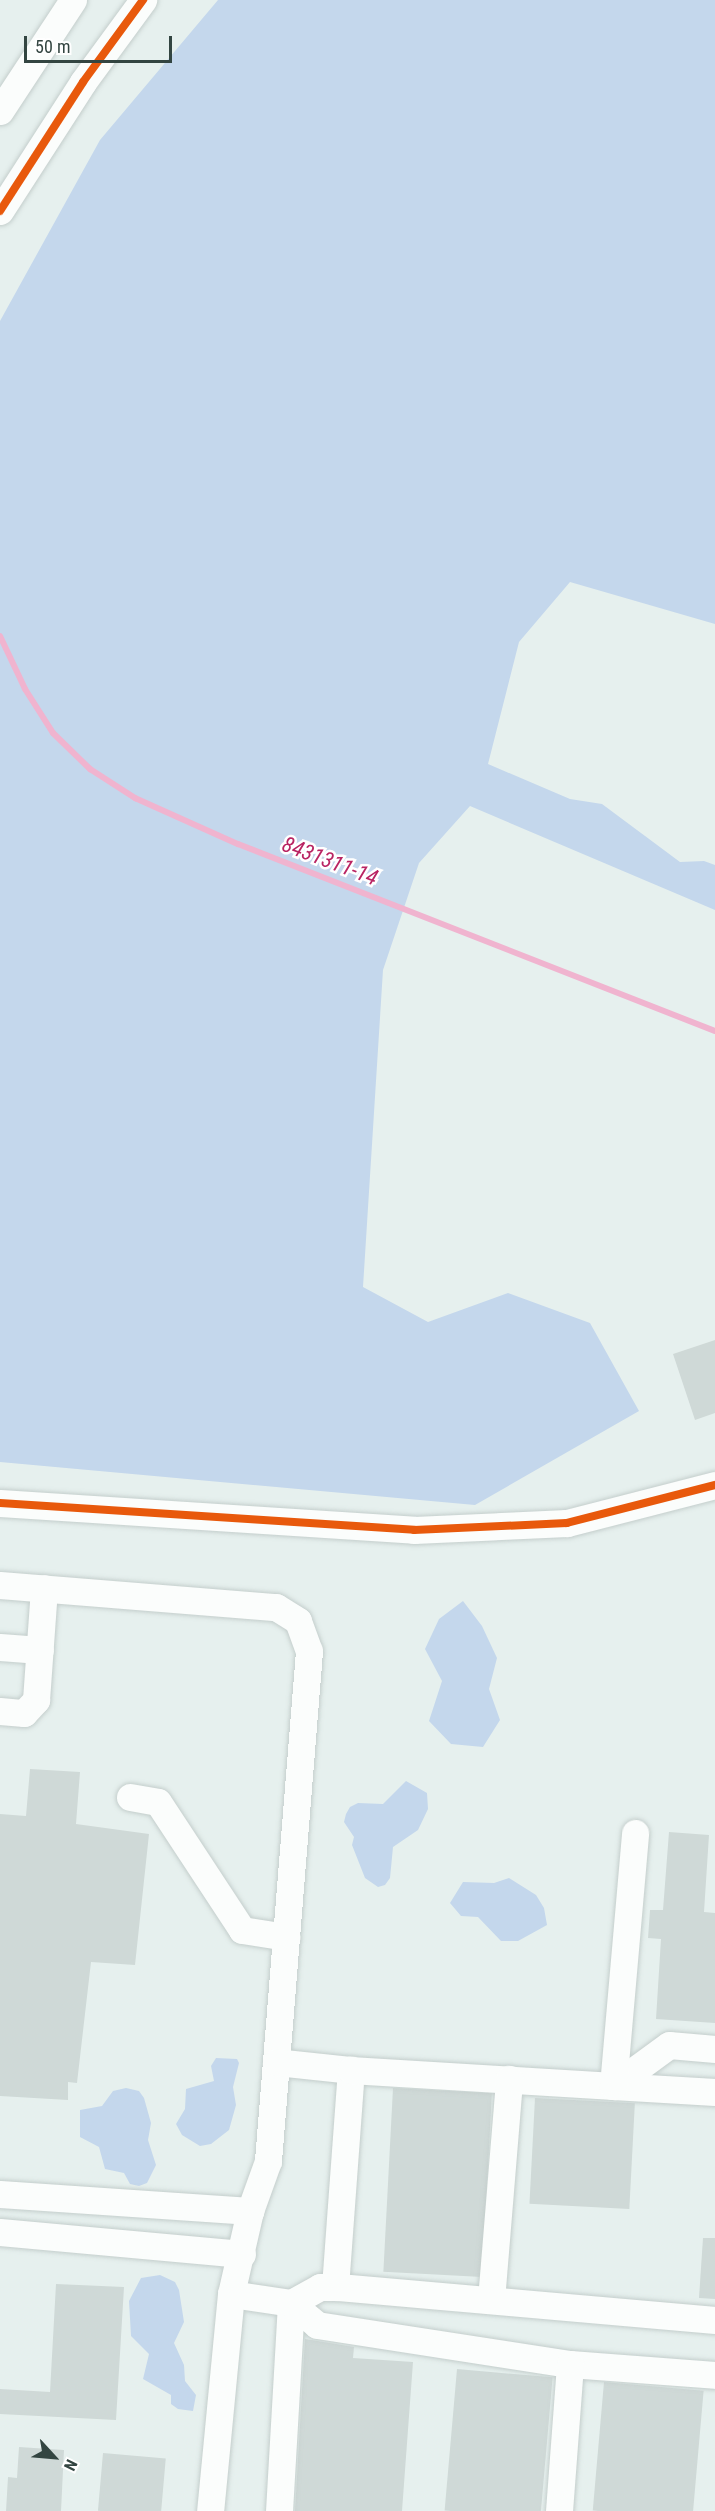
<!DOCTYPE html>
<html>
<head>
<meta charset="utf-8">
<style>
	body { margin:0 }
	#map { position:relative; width:715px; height:2511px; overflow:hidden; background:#e6f0ee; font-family:"Roboto Condensed",sans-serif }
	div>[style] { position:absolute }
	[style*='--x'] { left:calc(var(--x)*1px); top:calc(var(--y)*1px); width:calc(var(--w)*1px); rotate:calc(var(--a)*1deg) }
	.green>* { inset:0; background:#c4d7ec }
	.stream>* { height:6px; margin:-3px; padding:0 3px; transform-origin:3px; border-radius:3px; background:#f0b4cf }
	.building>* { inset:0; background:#cfd9d7; transform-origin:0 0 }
	.roads { filter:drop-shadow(0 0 2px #c4cecc) drop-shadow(0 0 2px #c4cecc) }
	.minor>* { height:27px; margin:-13.5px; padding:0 13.5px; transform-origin:13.5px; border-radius:13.5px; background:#fbfdfc }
	.cycleway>* { height:8px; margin:-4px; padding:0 4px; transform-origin:4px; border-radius:4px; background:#e8590c }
	span { translate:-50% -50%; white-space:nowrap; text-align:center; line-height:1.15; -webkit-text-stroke:5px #fff; paint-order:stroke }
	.water-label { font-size:22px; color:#b92463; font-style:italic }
	.north { position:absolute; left:24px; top:2427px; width:60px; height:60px; -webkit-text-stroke:4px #fff; paint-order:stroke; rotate:116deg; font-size:16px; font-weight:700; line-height:24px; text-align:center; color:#334541 }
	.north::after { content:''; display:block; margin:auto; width:21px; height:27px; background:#334541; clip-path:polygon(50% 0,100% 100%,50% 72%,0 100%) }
	.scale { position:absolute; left:24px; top:36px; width:148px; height:27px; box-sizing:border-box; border:3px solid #334541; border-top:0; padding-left:8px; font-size:18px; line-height:21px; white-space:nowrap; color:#334541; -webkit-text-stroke:4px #fff; paint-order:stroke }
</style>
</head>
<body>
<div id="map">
	<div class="green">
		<i style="clip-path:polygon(218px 0,715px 0,715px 624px,570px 582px,519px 642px,488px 764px,570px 799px,602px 804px,680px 862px,704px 861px,715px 865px,715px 910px,470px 806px,419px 863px,383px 970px,363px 1287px,428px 1322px,508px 1293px,590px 1323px,639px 1411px,475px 1505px,0 1462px,0 321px,100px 140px)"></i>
		<i style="clip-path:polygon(463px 1601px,482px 1626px,497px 1658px,489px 1689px,500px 1720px,483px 1747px,451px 1744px,429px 1721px,442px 1681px,425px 1649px,439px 1619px)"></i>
		<i style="clip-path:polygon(406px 1781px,427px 1793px,428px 1809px,418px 1830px,393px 1847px,390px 1878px,385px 1885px,378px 1887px,365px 1878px,352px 1845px,354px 1837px,344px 1822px,346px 1814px,350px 1807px,358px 1803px,383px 1804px)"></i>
		<i style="clip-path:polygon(509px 1878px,536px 1895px,544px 1908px,547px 1925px,518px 1941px,501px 1941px,478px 1917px,461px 1916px,450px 1903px,463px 1882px,494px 1883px)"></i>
		<i style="clip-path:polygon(216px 2058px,237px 2059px,239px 2063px,233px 2087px,236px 2105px,229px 2130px,211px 2144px,200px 2146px,182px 2135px,176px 2124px,185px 2109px,186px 2089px,214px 2081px,211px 2066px)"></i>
		<i style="clip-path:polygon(126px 2088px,139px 2091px,144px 2098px,151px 2123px,148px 2140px,156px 2165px,147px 2183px,139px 2186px,130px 2184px,124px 2173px,105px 2169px,99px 2147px,80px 2137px,80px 2110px,102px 2106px,113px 2091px)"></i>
		<i style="clip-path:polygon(160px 2275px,175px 2282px,179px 2290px,184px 2322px,174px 2343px,184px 2365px,185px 2381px,196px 2395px,193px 2411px,178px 2409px,171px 2404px,171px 2395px,143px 2379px,149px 2354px,131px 2336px,129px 2301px,141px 2278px)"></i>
	</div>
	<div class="stream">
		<i style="--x:0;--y:636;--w:59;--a:64.7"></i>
		<i style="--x:25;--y:689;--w:52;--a:57.5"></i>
		<i style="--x:53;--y:733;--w:52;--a:44.2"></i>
		<i style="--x:90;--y:769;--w:54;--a:32.8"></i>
		<i style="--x:135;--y:798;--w:113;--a:24.1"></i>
		<i style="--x:238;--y:844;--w:512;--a:21.41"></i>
	</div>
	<div class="building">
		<i style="clip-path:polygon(715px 1340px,715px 1413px,695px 1420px,673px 1354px)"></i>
		<i style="clip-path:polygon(30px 1769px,80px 1772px,76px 1824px,149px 1834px,135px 1965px,91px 1962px,77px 2083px,68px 2082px,68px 2100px,0 2096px,0 1814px,26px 1816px)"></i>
		<i style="clip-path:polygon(669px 1832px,709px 1835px,704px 1912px,715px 1913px,715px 2023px,656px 2019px,661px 1939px,648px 1938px,650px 1910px,663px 1910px)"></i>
		<i style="left:393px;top:2088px;width:99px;height:184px;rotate:3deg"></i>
		<i style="left:535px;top:2098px;width:100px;height:106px;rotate:3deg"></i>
		<i style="clip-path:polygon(703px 2238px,715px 2238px,715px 2299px,699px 2298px)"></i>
		<i style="clip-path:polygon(56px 2284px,124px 2287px,116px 2420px,0 2414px,0 2389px,50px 2392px)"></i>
		<i style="clip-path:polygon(305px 2339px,354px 2347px,353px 2358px,413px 2362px,402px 2511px,295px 2511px)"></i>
		<i style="left:457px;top:2369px;width:96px;height:142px;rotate:5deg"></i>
		<i style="left:604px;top:2382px;width:100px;height:129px;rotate:5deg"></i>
		<i style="clip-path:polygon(19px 2447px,64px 2450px,61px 2511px,6px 2511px,8px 2477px,17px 2478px)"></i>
		<i style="left:103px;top:2453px;width:63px;height:58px;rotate:5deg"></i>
	</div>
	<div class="roads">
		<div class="minor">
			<i style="--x:0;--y:111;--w:133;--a:-56.7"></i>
			<i style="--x:0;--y:211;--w:153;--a:-57.2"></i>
			<i style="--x:83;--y:82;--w:102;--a:-53.8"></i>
			<i style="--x:0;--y:1503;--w:415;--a:3.7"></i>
			<i style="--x:414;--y:1530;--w:153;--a:-2.6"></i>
			<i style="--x:567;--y:1523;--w:153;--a:-14.4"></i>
			<i style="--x:0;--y:1585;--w:277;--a:4.6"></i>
			<i style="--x:276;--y:1607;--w:26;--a:32"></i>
			<i style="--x:298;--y:1621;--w:32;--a:70"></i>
			<i style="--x:309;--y:1651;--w:512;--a:94.6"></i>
			<i style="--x:268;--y:2161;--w:53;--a:109.8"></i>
			<i style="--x:250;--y:2211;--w:85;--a:102.9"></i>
			<i style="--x:231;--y:2294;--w:218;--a:95.5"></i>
			<i style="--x:0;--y:1647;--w:40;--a:4.3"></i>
			<i style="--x:0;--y:1711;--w:24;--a:5"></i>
			<i style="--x:24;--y:1713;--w:18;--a:-47"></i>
			<i style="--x:36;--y:1700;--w:112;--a:-85.9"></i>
			<i style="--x:130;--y:1797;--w:28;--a:10"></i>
			<i style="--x:158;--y:1802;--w:153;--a:56.7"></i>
			<i style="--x:242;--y:1930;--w:45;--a:9"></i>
			<i style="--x:715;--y:2049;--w:46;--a:-175"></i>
			<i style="--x:669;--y:2045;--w:69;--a:143.8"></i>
			<i style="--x:613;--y:2086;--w:102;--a:3.4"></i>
			<i style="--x:276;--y:2062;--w:75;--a:6.1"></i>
			<i style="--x:0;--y:2194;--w:251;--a:3.9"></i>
			<i style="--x:0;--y:2232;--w:243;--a:5.2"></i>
			<i style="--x:335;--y:2287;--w:218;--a:-85.8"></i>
			<i style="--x:351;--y:2070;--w:262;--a:3.5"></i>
			<i style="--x:613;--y:2086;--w:254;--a:-85"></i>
			<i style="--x:231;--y:2294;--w:61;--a:8.5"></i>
			<i style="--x:291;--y:2303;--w:208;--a:93.3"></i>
			<i style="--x:491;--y:2300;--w:222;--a:-85.3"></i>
			<i style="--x:715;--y:2320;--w:381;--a:-175"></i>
			<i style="--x:335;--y:2287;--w:15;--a:180"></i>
			<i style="--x:320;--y:2287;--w:33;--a:151"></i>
			<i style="--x:291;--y:2303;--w:34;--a:40"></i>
			<i style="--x:317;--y:2325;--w:256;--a:8.8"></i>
			<i style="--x:570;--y:2364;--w:145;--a:4.3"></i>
			<i style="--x:559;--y:2511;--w:147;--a:-85.7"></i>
		</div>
	</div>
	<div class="cycleway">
		<i style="--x:0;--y:211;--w:153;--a:-57.2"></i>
		<i style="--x:83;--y:82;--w:102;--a:-53.8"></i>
		<i style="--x:0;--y:1503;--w:415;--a:3.7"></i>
		<i style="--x:414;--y:1530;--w:153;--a:-2.6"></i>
		<i style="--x:567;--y:1523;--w:153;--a:-14.4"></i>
	</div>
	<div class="water-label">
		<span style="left:330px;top:861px;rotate:21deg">8431311-14</span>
	</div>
	<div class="north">N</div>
	<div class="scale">50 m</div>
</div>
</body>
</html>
